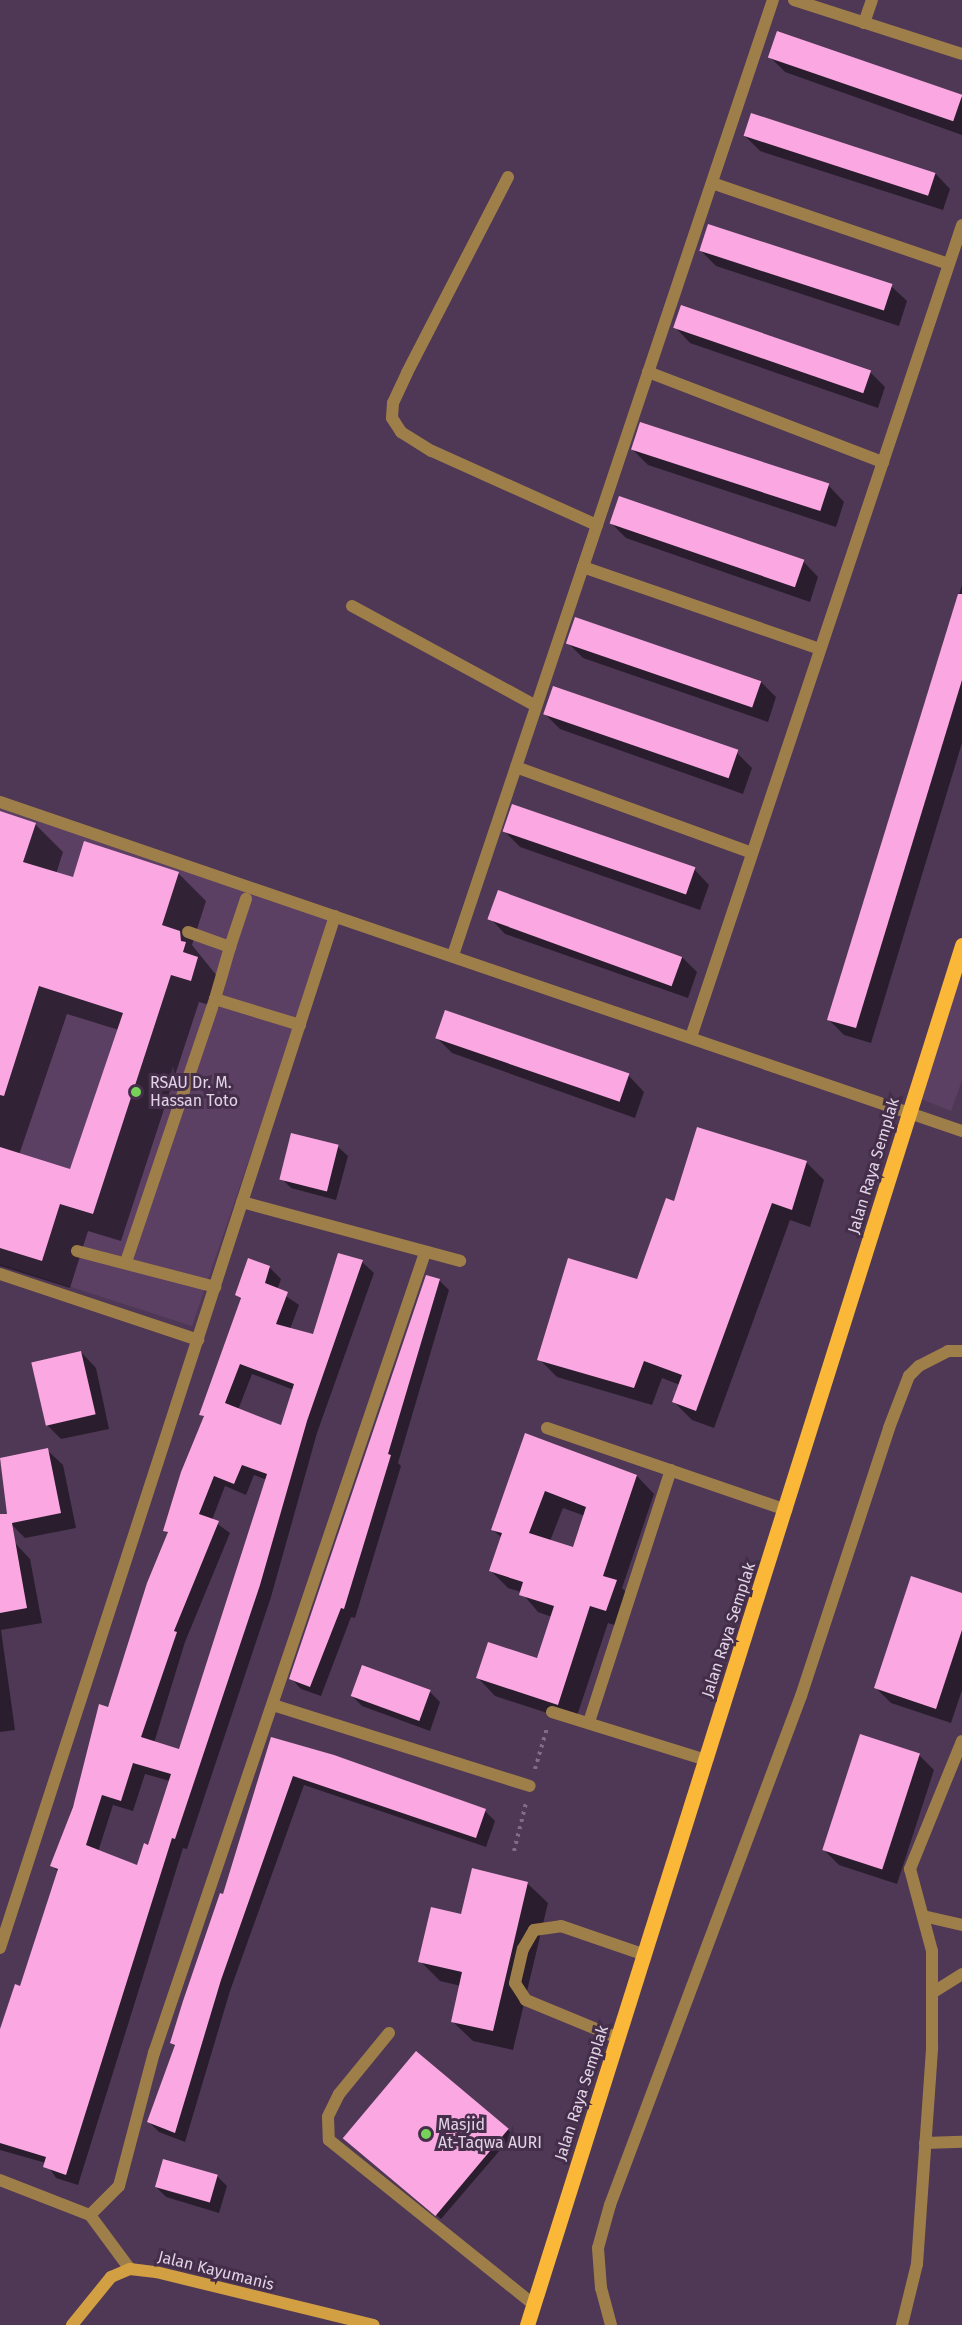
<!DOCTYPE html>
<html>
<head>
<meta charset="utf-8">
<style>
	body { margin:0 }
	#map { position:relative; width:962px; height:2325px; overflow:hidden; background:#4f3855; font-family:"Fira Sans",sans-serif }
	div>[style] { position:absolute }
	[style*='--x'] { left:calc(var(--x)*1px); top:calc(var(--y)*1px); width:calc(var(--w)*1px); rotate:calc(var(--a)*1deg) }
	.built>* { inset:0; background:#5c4064 }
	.shadow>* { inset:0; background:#0007 }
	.building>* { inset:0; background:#fba7e2; transform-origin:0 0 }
	.path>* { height:4px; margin-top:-2px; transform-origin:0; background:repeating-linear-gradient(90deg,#816d86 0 3px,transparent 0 7.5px) }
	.lane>* { height:12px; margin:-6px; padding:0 6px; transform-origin:6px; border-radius:6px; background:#9f7f49 }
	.street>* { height:12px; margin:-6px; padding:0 6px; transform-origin:6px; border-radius:6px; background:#9f7f49 }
	.secondary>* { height:12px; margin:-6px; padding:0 6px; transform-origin:6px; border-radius:6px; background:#d39f43 }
	.primary>* { height:15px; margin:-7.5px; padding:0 7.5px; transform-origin:7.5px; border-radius:7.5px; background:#fbb838 }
	.dots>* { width:16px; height:16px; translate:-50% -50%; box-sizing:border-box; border:3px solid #442e4a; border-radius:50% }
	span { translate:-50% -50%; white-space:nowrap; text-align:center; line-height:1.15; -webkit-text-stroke:6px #442e4a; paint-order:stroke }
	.poi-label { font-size:16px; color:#e2d4e6 }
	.left { translate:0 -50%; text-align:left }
	.street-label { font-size:16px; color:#e2d4e6 }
</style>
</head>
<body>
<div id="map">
	<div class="built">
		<i style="clip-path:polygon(0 804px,331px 920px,192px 1326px,0 1264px)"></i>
		<i style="clip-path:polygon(962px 968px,962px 1080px,951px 1111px,921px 1099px)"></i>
	</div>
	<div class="shadow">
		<i style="clip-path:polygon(778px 33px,962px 98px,962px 135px,785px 72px,770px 57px)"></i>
		<i style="clip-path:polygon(745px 136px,935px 173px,950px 189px,943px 210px,760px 151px)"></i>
		<i style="clip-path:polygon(701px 251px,891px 286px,907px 301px,899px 326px,716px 266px)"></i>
		<i style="clip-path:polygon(675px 327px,870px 372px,885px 387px,878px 408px,690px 343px)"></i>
		<i style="clip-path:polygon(633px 450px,829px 486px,844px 502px,836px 527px,648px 465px)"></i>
		<i style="clip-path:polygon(611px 523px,803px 561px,818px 577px,810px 602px,626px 538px)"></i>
		<i style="clip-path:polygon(962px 585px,962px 743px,871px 1043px,844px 1035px,828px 1019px)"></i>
		<i style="clip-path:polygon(568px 643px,761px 682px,776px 697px,768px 722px,583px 658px)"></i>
		<i style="clip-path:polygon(545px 714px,737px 753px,752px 768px,743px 794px,560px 729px)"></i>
		<i style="clip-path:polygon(evenodd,0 813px,35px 824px,63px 852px,56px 874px,74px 879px,178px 873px,206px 901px,192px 945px,225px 986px,219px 1008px,199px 1002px,121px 1241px,88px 1231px,70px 1288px,0 1266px,0 813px,67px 1014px,119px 1030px,71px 1171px,19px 1155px,67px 1014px)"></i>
		<i style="clip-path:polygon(505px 832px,694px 869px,709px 885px,700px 910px,520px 847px)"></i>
		<i style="clip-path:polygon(490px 918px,682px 957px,697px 972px,688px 998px,505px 934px)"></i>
		<i style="clip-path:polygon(446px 1012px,629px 1076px,644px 1092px,635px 1118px,452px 1053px,437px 1038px)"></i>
		<i style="clip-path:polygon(337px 1146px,348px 1156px,336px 1200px,291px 1188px,281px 1178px)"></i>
		<i style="clip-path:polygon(806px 1162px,824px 1180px,810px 1227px,790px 1220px,714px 1428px,692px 1420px,674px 1402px,680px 1385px,662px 1378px,652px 1405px,557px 1377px,539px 1359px,638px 1281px,675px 1203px)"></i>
		<i style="clip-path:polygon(evenodd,249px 1260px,270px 1268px,281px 1279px,277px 1290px,299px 1305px,290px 1329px,314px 1335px,362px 1262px,374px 1273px,317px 1433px,271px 1597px,187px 1849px,183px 1848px,78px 2185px,56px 2178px,46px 2163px,0 2150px,0 2032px,21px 1988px,58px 1872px,52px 1865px,169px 1534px,165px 1530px,205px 1418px,201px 1414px,242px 1300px,236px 1295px,249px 1260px,252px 1374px,294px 1390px,282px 1426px,238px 1410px,252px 1374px,249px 1260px,254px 1475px,267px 1480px,180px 1751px,154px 1743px,185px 1642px,230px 1533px,212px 1520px,225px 1486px,246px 1495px,254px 1475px,249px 1260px,145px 1774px,170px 1781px,149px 1847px,138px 1867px,98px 1852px,113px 1805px,133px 1811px,145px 1774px)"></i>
		<i style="clip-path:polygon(439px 1280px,449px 1290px,398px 1463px,401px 1466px,355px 1618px,351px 1617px,321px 1696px,301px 1689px,291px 1678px)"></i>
		<i style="clip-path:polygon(81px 1352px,96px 1368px,109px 1429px,61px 1439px,46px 1424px)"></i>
		<i style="clip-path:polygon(evenodd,526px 1435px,637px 1476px,654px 1494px,622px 1588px,633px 1599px,624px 1628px,608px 1623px,575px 1722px,495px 1696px,478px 1678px,538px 1660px,552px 1617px,538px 1612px,521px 1592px,508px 1588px,491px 1571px,502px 1538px,493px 1530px,526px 1435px,563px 1508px,585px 1516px,574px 1549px,550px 1541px,563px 1508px)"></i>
		<i style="clip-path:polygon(47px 1450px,63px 1465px,76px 1528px,25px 1538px,10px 1523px,0 1459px)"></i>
		<i style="clip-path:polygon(15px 1543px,30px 1559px,42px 1623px,1px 1630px,15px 1730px,0 1732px,0 1546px)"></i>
		<i style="clip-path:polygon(962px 1595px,962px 1690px,951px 1723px,891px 1703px,876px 1688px)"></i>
		<i style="clip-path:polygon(430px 1692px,440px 1702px,430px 1731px,362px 1706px,352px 1696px)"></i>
		<i style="clip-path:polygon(272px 1739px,485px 1811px,495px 1821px,486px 1847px,304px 1785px,230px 1991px,185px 2142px,159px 2132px,148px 2121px,176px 2047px,172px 2043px,224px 1896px)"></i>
		<i style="clip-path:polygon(919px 1755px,934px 1770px,897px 1884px,839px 1865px,824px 1850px)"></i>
		<i style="clip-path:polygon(527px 1883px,548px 1903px,513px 2050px,473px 2041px,452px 2021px,461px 1986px,440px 1981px,420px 1961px,462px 1916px)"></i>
		<i style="clip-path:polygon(508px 2130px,513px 2135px,441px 2219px,349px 2143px)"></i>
		<i style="clip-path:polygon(217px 2176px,227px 2186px,219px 2213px,166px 2197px,156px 2187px)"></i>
	</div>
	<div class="building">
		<i style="left:777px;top:31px;width:196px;height:28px;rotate:19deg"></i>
		<i style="left:751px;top:113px;width:194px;height:24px;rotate:18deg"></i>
		<i style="left:708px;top:224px;width:194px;height:28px;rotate:18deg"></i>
		<i style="left:681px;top:305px;width:201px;height:24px;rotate:19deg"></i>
		<i style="left:640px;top:422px;width:199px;height:29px;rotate:18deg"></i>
		<i style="left:619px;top:496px;width:196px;height:29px;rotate:19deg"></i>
		<i style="clip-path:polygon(958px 594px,962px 594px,962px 680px,856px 1028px,827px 1020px)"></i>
		<i style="left:575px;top:617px;width:197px;height:28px;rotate:19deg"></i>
		<i style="left:553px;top:686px;width:196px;height:30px;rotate:19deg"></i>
		<i style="left:512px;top:804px;width:194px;height:29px;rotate:19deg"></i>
		<i style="clip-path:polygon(0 811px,36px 823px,23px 862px,73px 877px,84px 841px,179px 872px,162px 925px,180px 931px,181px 941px,186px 942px,183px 952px,198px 957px,191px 981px,171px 975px,93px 1214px,60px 1204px,42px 1261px,0 1248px,0 1147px,70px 1169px,123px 1013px,39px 986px,4px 1096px,0 1095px)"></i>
		<i style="left:498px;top:890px;width:196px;height:31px;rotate:20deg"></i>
		<i style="left:445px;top:1010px;width:195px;height:30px;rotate:19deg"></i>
		<i style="clip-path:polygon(697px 1127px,807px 1161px,792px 1210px,772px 1203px,696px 1411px,672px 1402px,682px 1375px,644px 1361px,634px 1388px,537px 1360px,568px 1258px,637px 1279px,666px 1198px,674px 1201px)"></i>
		<i style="left:291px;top:1133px;width:49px;height:48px;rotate:14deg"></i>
		<i style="clip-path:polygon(evenodd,338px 1253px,363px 1260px,307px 1421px,260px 1585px,175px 1839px,172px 1838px,66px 2175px,43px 2167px,46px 2157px,0 2143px,0 2029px,15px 1984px,20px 1986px,58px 1869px,50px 1866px,73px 1807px,99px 1704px,108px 1707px,147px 1583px,168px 1532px,163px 1531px,181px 1472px,204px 1416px,199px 1415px,241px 1298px,235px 1295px,248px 1258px,270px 1266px,265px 1283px,288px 1292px,276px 1324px,313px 1334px,338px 1253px,240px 1364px,294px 1384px,281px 1425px,225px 1403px,240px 1364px,338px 1253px,242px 1465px,267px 1474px,179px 1749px,141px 1737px,177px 1632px,174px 1631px,219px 1521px,199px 1514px,214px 1476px,234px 1484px,242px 1465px,338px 1253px,133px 1763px,171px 1774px,148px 1845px,144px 1843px,137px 1865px,86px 1845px,102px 1795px,121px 1801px,133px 1763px)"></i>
		<i style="clip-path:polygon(426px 1275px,440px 1279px,388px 1454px,391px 1455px,344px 1609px,341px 1608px,310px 1687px,289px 1679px)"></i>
		<i style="left:81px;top:1351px;width:65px;height:51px;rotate:77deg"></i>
		<i style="clip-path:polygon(evenodd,525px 1433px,637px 1475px,603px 1576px,617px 1580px,606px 1611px,590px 1606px,558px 1705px,476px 1678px,488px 1642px,537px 1658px,554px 1606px,519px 1595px,523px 1582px,489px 1571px,502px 1533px,491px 1530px,525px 1433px,545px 1491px,586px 1507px,573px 1547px,529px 1533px,545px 1491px)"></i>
		<i style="clip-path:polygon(48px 1448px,61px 1513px,12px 1523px,27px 1608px,0 1613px,0 1514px,7px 1514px,0 1458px)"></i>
		<i style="clip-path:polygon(911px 1576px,962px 1593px,962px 1630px,936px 1709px,874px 1688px)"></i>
		<i style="left:362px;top:1665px;width:73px;height:33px;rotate:20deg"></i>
		<i style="left:860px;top:1734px;width:63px;height:122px;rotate:18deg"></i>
		<i style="clip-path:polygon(271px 1737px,334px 1755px,486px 1809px,476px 1838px,293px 1776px,221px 1980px,175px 2133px,147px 2122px,175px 2045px,170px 2043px,183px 2001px,220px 1893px,223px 1894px)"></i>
		<i style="clip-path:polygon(472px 1868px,528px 1882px,493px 2031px,451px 2022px,462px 1972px,418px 1962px,431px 1907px,461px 1914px)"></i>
		<i style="left:416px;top:2051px;width:121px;height:114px;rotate:40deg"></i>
		<i style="left:163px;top:2159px;width:57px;height:29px;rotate:16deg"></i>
	</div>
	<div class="path">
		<i style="--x:535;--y:1769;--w:43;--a:-73.7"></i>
		<i style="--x:514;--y:1851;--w:49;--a:-76"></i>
	</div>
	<div class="lane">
		<i style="--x:188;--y:932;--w:45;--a:19.7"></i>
		<i style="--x:230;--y:947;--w:54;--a:106.1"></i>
		<i style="--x:215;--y:999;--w:89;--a:17"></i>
		<i style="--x:230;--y:947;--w:51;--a:-71.6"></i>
		<i style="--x:77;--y:1251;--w:143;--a:14.6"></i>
		<i style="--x:126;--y:1262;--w:278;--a:-71.3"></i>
		<i style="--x:547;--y:1428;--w:253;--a:18.9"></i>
		<i style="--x:273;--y:1705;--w:269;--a:17.5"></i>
		<i style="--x:552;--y:1712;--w:161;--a:17.3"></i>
		<i style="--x:589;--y:1722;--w:265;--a:-72"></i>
		<i style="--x:923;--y:1916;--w:40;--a:13"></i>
		<i style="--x:932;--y:1993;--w:36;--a:-32"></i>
		<i style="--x:389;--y:2033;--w:79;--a:129.3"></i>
		<i style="--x:339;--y:2094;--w:25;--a:116"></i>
		<i style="--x:328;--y:2117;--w:23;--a:88"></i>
		<i style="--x:329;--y:2140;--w:262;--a:38.8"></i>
		<i style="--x:618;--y:2038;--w:100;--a:-157.6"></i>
		<i style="--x:526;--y:2000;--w:20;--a:-123"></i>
		<i style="--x:515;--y:1983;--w:35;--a:-77"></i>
		<i style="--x:523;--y:1949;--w:22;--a:-60"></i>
		<i style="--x:534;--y:1930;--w:27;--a:-8"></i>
		<i style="--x:561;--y:1926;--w:89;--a:19"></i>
		<i style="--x:925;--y:2143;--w:37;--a:-2"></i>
		<i style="--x:611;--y:2325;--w:38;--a:-105"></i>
		<i style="--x:601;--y:2288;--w:40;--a:-94.3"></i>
		<i style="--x:598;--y:2248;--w:45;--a:-74.4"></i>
		<i style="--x:610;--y:2205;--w:544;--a:-69.43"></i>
		<i style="--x:801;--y:1696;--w:282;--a:-71.8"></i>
		<i style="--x:889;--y:1428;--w:56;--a:-69"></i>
		<i style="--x:909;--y:1376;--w:14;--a:-45"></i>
		<i style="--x:919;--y:1366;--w:33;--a:-27"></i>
		<i style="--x:948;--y:1351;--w:14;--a:0"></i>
		<i style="--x:902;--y:2325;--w:63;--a:-76.2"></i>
		<i style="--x:917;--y:2264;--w:217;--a:-86"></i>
		<i style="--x:932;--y:2048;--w:97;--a:-90"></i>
		<i style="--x:932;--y:1951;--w:85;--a:-105"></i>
		<i style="--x:910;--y:1869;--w:138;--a:-67.9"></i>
	</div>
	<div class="street">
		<i style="--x:794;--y:0;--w:176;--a:17.8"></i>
		<i style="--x:864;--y:23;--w:24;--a:-71"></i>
		<i style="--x:508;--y:177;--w:220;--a:117.3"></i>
		<i style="--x:407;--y:373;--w:33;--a:115"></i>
		<i style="--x:393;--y:403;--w:15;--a:94"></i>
		<i style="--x:392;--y:418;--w:17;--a:57"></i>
		<i style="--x:401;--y:432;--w:36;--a:32"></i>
		<i style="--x:432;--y:451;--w:181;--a:24.2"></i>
		<i style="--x:712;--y:183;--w:250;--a:18.9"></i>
		<i style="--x:648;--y:372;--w:252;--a:21"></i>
		<i style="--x:583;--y:567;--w:251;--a:19.1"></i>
		<i style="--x:352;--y:606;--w:209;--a:28.5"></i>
		<i style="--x:516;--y:767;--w:251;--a:20"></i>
		<i style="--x:0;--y:802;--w:1017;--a:18.88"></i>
		<i style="--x:453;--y:955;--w:1007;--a:-71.48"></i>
		<i style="--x:691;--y:1037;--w:856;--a:-71.54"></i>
		<i style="--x:242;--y:1202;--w:226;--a:15.1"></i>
		<i style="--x:0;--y:1274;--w:209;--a:18.4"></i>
		<i style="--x:0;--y:1948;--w:1085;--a:-72.02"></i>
		<i style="--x:0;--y:2180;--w:97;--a:21.3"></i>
		<i style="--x:90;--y:2215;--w:41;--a:-45"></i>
		<i style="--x:119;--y:2186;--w:138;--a:-75.3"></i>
		<i style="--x:154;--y:2053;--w:845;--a:-71.29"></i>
		<i style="--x:90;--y:2215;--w:67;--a:53.5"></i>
	</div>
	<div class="secondary">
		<i style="--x:72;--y:2325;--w:62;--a:-50.9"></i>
		<i style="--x:111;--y:2277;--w:21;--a:-23"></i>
		<i style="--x:130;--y:2269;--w:26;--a:7"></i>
		<i style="--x:156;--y:2272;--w:224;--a:13.7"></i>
	</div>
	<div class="primary">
		<i style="--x:527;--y:2325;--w:1447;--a:-72.5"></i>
	</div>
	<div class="dots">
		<i style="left:136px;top:1092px;background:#77d259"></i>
		<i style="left:426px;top:2134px;background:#77d259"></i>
	</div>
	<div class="poi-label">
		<span class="left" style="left:150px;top:1092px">RSAU Dr. M.<br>Hassan Toto</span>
		<span class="left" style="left:438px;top:2134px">Masjid<br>At-Taqwa AURI</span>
	</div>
	<div class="street-label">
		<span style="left:874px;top:1166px;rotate:-73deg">Jalan Raya Semplak</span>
		<span style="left:729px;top:1630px;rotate:-72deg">Jalan Raya Semplak</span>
		<span style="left:582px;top:2093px;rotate:-72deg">Jalan Raya Semplak</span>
		<span style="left:216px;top:2271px;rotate:14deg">Jalan Kayumanis</span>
	</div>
</div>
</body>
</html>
